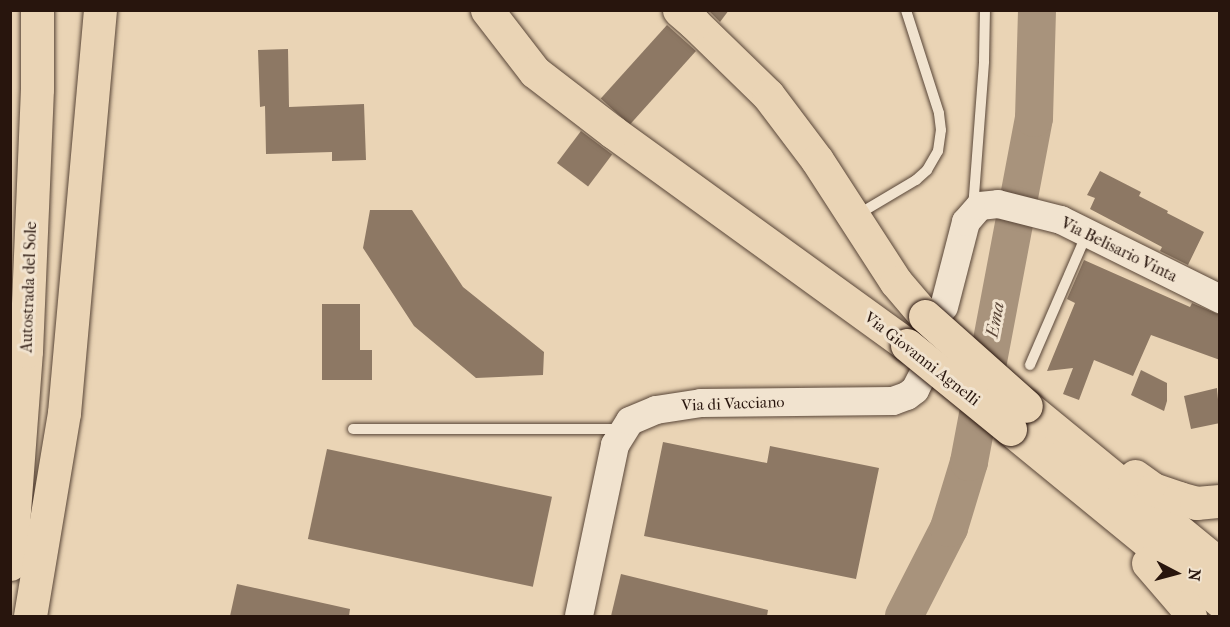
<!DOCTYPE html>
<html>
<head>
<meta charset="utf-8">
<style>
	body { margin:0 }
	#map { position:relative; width:1230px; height:627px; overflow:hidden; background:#ead4b5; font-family:"IM FELL French Canon",serif }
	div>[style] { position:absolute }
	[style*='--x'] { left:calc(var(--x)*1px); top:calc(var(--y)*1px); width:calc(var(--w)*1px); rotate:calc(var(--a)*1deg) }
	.river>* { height:38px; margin:-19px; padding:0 19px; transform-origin:19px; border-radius:19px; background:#a8937c }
	.building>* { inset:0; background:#8d7864; transform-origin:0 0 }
	.roads { filter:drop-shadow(0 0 2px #584537) drop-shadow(0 0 2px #584537) }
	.service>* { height:10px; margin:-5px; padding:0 5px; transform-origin:5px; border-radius:5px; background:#f1e3cf }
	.tertiary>* { height:28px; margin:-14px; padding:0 14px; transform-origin:14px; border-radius:14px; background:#f1e3cf }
	.trunk>* { height:33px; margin:-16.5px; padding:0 16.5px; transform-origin:16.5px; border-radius:16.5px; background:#ead4b5 }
	.motorway>* { height:33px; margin:-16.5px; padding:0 16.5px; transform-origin:16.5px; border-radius:16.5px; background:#ead4b5 }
	.bridges { filter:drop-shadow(0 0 2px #28150d) drop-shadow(0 0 2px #28150d) }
	.trunk-bridge>* { height:33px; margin:-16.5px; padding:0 16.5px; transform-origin:16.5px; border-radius:16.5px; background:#ead4b5 }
	span { translate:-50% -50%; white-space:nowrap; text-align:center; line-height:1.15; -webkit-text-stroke:6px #f1e3cf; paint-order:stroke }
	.street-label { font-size:16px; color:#28150d }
	.water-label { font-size:18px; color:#5b4739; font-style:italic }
	.frame { position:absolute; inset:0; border:12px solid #28150d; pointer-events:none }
	.north { position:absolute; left:1146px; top:543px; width:60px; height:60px; -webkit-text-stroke:4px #f1e3cf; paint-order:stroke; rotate:96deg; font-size:16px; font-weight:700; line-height:24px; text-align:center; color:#28150d }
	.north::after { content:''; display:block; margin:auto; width:21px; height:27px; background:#28150d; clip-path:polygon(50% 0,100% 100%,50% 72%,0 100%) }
</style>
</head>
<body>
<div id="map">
	<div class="river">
		<i style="--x:904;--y:616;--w:99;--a:-62.9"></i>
		<i style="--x:949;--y:528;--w:69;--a:-73.1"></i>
		<i style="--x:969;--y:462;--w:350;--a:-79.3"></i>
		<i style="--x:1034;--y:118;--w:108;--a:-88.4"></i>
	</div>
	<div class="building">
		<i style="clip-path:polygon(708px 10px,729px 10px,720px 22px)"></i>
		<i style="left:667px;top:25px;width:39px;height:99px;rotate:42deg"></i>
		<i style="clip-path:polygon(288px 49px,289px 107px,364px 104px,366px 160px,332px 161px,332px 152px,266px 154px,265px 106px,260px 107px,258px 50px)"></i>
		<i style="left:581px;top:131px;width:39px;height:40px;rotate:37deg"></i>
		<i style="clip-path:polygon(1100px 171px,1141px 192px,1139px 196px,1168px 211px,1167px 213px,1204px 232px,1188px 265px,1160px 251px,1162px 247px,1090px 209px,1095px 198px,1087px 195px)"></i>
		<i style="clip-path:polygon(370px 210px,412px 210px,463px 287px,544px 352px,543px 375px,476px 378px,414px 326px,363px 248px)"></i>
		<i style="clip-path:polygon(1084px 260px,1190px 307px,1192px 303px,1220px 315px,1220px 360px,1151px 335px,1133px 376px,1094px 360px,1079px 400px,1063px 394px,1073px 368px,1047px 371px,1075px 303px,1067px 299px)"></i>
		<i style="clip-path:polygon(322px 304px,360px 304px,360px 350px,372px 350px,372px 380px,322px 380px)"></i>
		<i style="clip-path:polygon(1141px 370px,1167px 383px,1167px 401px,1164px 411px,1131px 395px)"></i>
		<i style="clip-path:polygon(1217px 388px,1220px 423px,1191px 429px,1184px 396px)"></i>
		<i style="clip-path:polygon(663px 442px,767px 463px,770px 446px,879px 468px,856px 579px,644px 536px)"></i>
		<i style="left:327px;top:449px;width:230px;height:92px;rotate:12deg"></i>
		<i style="clip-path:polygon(621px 574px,768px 610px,767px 616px,611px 616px)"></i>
		<i style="clip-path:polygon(237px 584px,350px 609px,349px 616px,230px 616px)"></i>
	</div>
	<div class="roads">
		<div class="service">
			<i style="--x:973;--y:209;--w:148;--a:-85.7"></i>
			<i style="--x:984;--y:61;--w:51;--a:-88.9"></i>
			<i style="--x:857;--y:215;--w:69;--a:-30.7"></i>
			<i style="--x:916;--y:180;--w:15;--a:-42"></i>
			<i style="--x:927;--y:170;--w:22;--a:-60"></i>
			<i style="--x:938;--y:151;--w:21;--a:-82"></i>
			<i style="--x:941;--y:130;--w:17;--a:-97"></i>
			<i style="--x:939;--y:113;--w:108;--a:-107.8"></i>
			<i style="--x:1030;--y:365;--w:144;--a:-66.6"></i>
			<i style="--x:353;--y:429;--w:267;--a:0"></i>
		</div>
		<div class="tertiary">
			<i style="--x:944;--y:307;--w:88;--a:-75.5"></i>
			<i style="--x:966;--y:222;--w:21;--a:-49"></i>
			<i style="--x:980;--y:206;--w:18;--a:-6"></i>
			<i style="--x:998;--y:204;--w:65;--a:14.3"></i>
			<i style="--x:1061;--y:220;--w:178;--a:26.4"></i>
			<i style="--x:579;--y:616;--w:175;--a:-78.1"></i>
			<i style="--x:615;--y:445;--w:28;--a:-58"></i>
			<i style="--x:630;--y:421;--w:28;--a:-23"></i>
			<i style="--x:656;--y:410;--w:46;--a:-8.8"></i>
			<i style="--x:701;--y:403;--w:192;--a:-0.6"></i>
			<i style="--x:893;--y:401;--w:15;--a:-20"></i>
			<i style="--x:907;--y:396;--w:10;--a:-37"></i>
			<i style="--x:915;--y:390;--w:16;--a:-63"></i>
		</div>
		<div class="trunk">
			<i style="--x:694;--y:23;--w:103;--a:44.2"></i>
			<i style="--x:768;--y:95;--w:81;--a:53"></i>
			<i style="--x:817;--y:160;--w:145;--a:57.1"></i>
			<i style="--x:896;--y:282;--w:45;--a:49.5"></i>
			<i style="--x:613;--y:132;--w:363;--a:35.9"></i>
			<i style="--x:1026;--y:406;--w:251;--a:39.3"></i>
			<i style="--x:1010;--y:429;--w:271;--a:39.3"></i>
			<i style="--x:1135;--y:476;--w:22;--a:36"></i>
			<i style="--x:1153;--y:489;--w:28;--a:19"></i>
			<i style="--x:1179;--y:498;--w:18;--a:16"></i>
			<i style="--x:1196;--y:503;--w:24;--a:-5"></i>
			<i style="--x:1148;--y:563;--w:58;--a:49.2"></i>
			<i style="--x:1186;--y:607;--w:10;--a:66"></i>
		</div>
		<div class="motorway">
			<i style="--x:487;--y:10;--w:78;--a:52.3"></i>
			<i style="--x:535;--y:72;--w:98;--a:37.6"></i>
			<i style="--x:679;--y:10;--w:20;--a:41"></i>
			<i style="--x:10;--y:564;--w:214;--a:-85.7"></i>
			<i style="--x:26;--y:351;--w:262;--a:-87.6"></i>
			<i style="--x:37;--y:89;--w:79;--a:-90"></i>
			<i style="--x:30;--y:616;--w:206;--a:-80.5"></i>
			<i style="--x:64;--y:413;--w:405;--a:-84.9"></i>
		</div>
	</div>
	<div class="bridges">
		<div class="trunk-bridge">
			<i style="--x:925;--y:316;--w:135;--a:41.7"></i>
			<i style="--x:907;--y:345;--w:133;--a:39.2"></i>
		</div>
	</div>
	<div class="street-label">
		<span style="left:1119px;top:250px;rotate:26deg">Via Belisario Vinta</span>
		<span style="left:29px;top:287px;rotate:-88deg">Autostrada del Sole</span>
		<span style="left:922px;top:359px;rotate:38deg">Via Giovanni Agnelli</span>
		<span style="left:733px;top:404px;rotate:-2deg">Via di Vacciano</span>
	</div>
	<div class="water-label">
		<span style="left:996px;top:320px;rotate:-79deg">Ema</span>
	</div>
	<div class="frame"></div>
	<div class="north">N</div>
</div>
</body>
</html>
